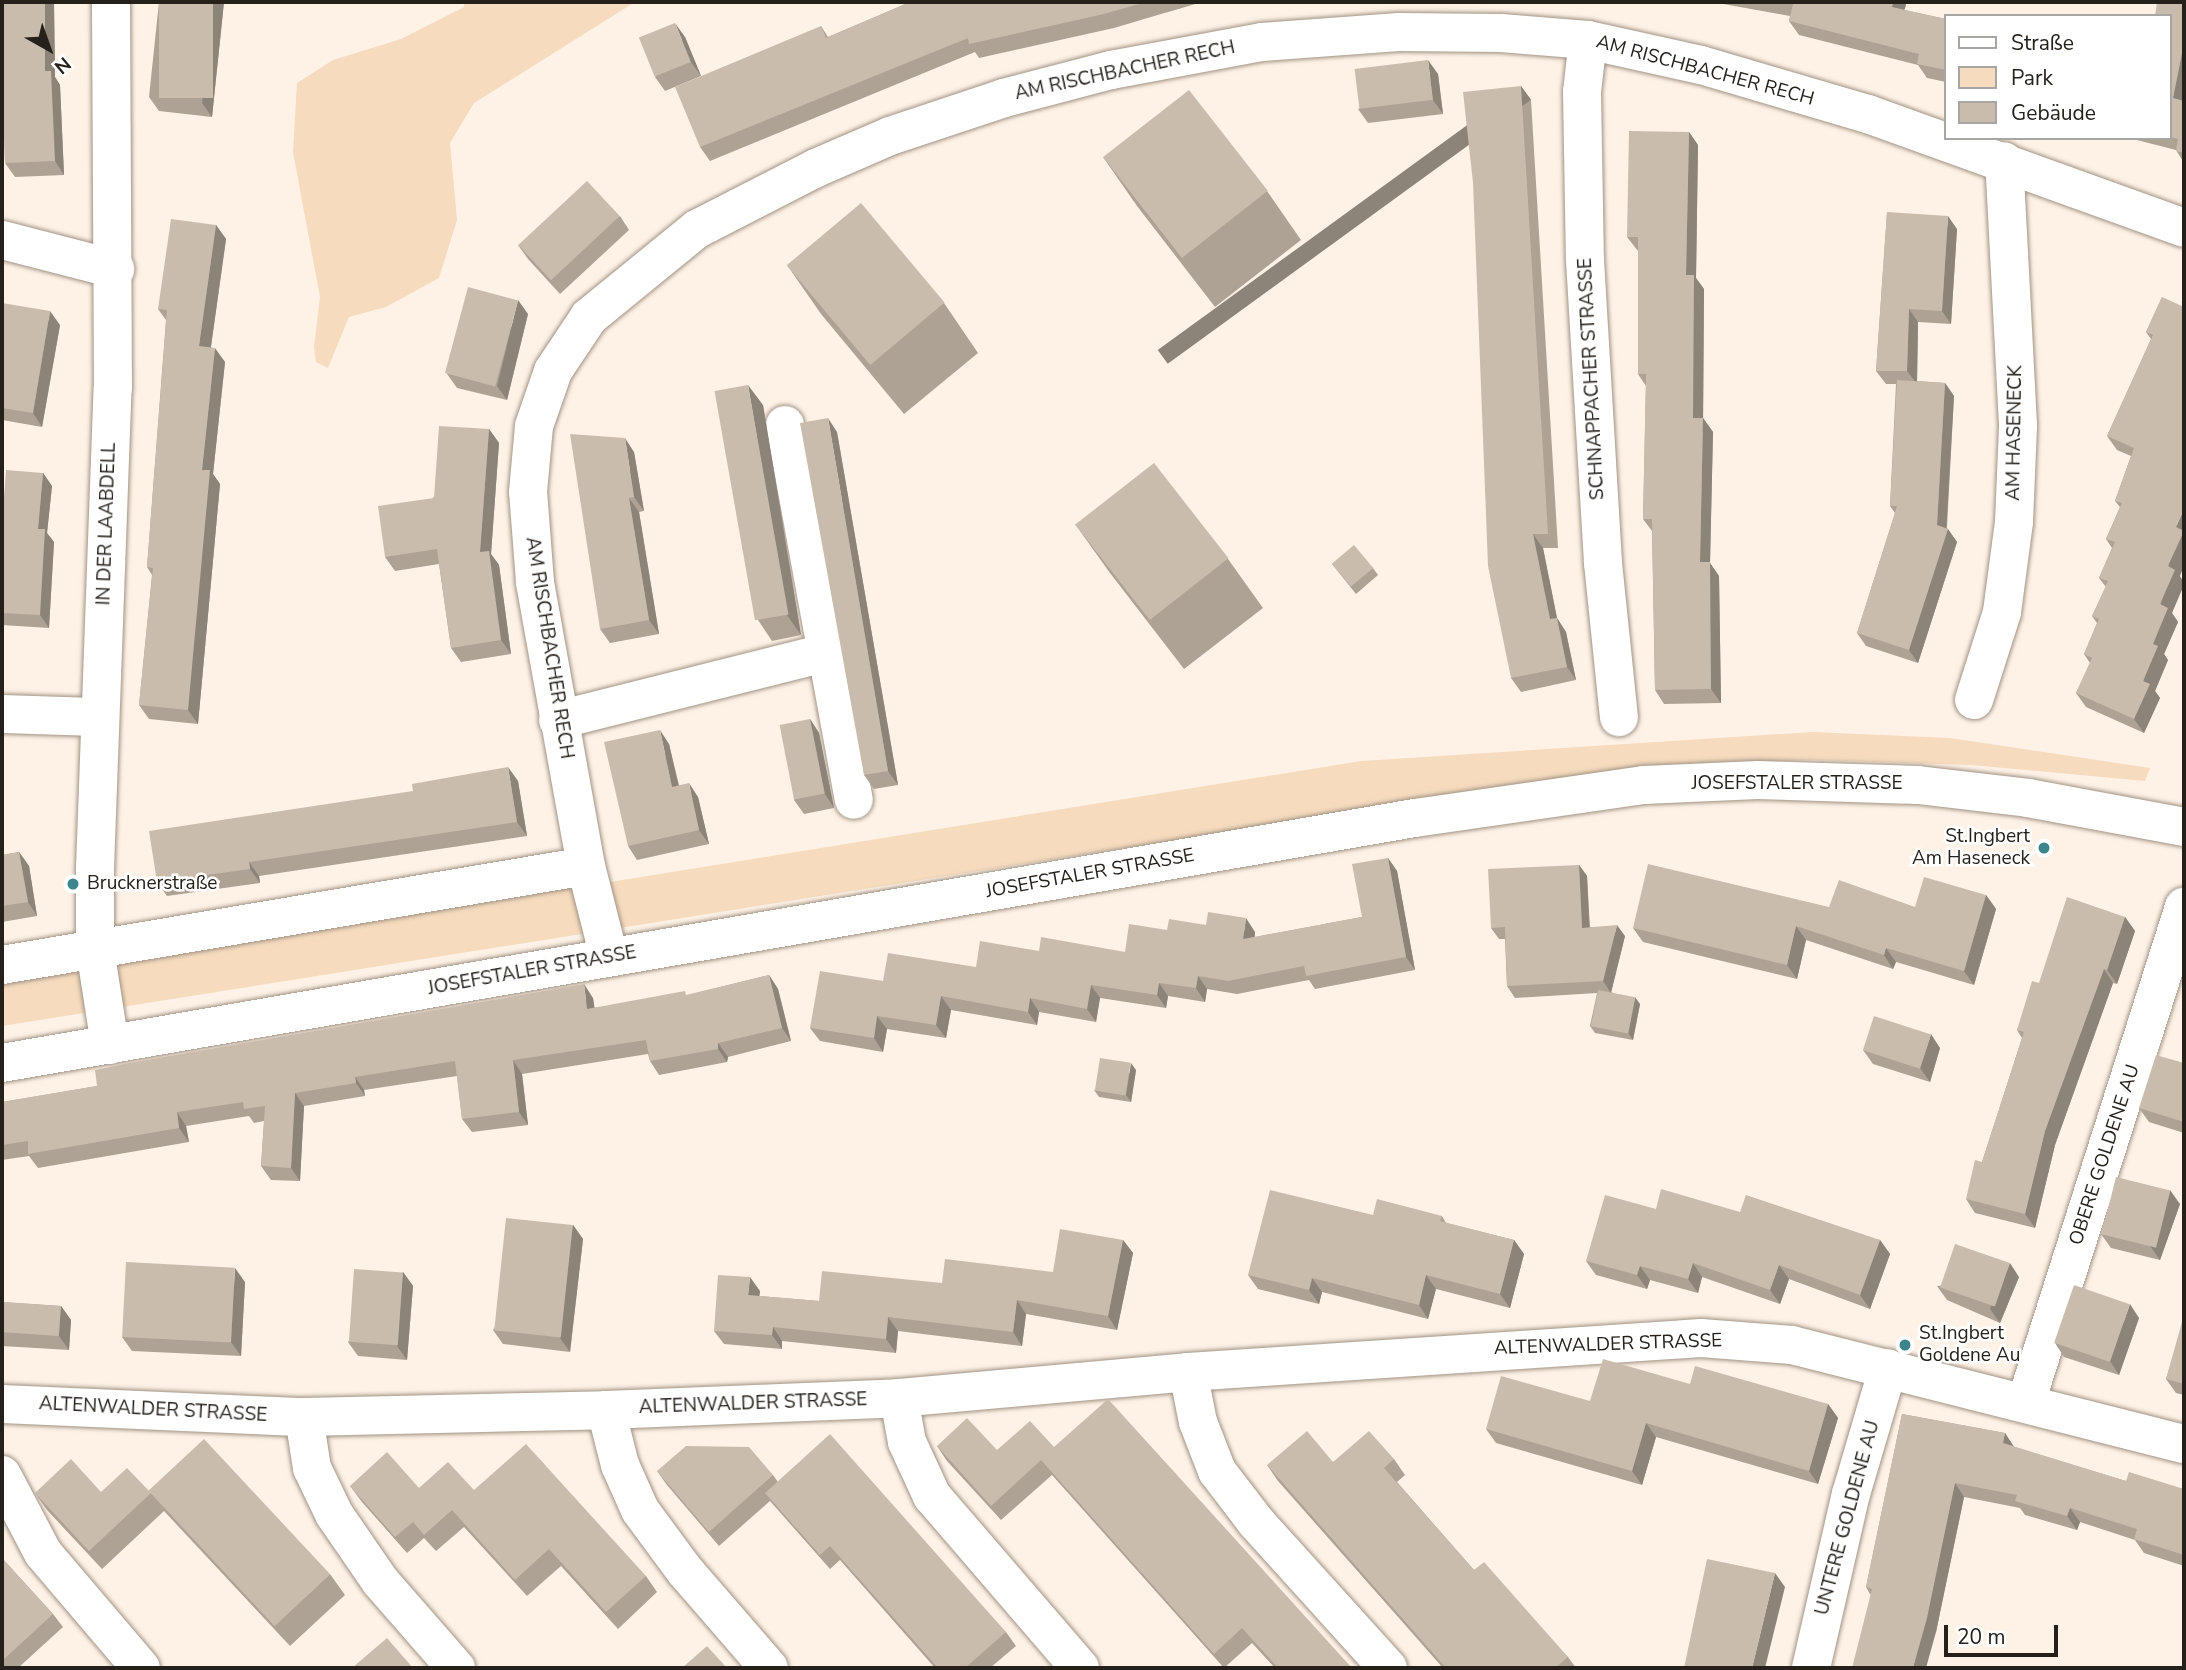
<!DOCTYPE html>
<html>
<head>
<meta charset="utf-8">
<style>
	body { margin:0 }
	#map { position:relative; width:2186px; height:1670px; overflow:hidden; background:#fef2e6; font-family:"Nunito Sans",sans-serif }
	div>[style] { position:absolute }
	[style*='--x'] { left:calc(var(--x)*1px); top:calc(var(--y)*1px); width:calc(var(--w)*1px); rotate:calc(var(--a)*1deg) }
	.green>* { inset:0; background:#f6dbbe }
	.roads { filter:drop-shadow(0 0 2px #a09384) drop-shadow(0 0 2px #a09384) }
	.minor>* { height:38px; margin:-19px; padding:0 19px; transform-origin:19px; border-radius:19px; background:#fff }
	.wall>* { inset:0; background:#aea295 }
	.shaded-wall>* { inset:0; background:#8d8479; transform-origin:0 0 }
	.building>* { inset:0; background:#cabcad; transform-origin:0 0 }
	.dots>* { width:19px; height:19px; translate:-50% -50%; box-sizing:border-box; border:4px solid #fff; border-radius:50% }
	span { translate:-50% -50%; white-space:nowrap; text-align:center; line-height:1.15; -webkit-text-stroke:5px #fff; paint-order:stroke }
	.street-label { font-size:19px; color:#25201a }
	.poi-label { font-size:19px; color:#25201a }
	.right { translate:-100% -50%; text-align:right }
	.left { translate:0 -50%; text-align:left }
	.frame { position:absolute; inset:0; border:4px solid #25201a; pointer-events:none }
	.legend { position:absolute; left:1944px; top:14px; width:228px; height:126px; box-sizing:border-box; background:#fff; border:2px solid #a8a6a3; margin:0; padding:9px 12px; list-style:none; font-size:21px; color:#25201a }
	.legend li { display:flex; align-items:center; gap:14px; height:35px }
	.legend b { width:35px; border:2px solid #a8a6a3 }
	.north { position:absolute; left:14px; top:14px; width:70px; height:70px; -webkit-text-stroke:5px #fff; paint-order:stroke; rotate:140deg; font-size:19px; font-weight:700; line-height:28px; text-align:center; color:#25201a }
	.north::after { content:''; display:block; margin:auto; width:24px; height:32px; background:#25201a; clip-path:polygon(50% 0,100% 100%,50% 72%,0 100%) }
	.scale { position:absolute; left:1944px; top:1625px; width:114px; height:32px; box-sizing:border-box; border:4px solid #25201a; border-top:0; padding-left:9px; font-size:21px; line-height:24px; white-space:nowrap; color:#25201a; -webkit-text-stroke:5px #fff; paint-order:stroke }
</style>
</head>
<body>
<div id="map">
	<div class="green">
		<i style="clip-path:polygon(464px 2px,635px 2px,474px 103px,450px 143px,457px 220px,439px 278px,386px 307px,349px 317px,328px 368px,316px 362px,314px 347px,320px 297px,293px 152px,297px 83px,333px 60px,401px 39px,464px 7px)"></i>
		<i style="clip-path:polygon(1813px 732px,1950px 738px,2150px 768px,2145px 781px,1971px 765px,1810px 760px,1709px 764px,1123px 848px,2px 1026px,2px 984px,560px 890px,1361px 761px)"></i>
	</div>
	<div class="roads">
		<div class="minor">
			<i style="--x:1588;--y:40;--w:52;--a:96.6"></i>
			<i style="--x:1582;--y:92;--w:168;--a:89"></i>
			<i style="--x:1585;--y:260;--w:304;--a:86.6"></i>
			<i style="--x:1603;--y:563;--w:155;--a:84.1"></i>
			<i style="--x:2;--y:240;--w:117;--a:14.4"></i>
			<i style="--x:785;--y:425;--w:381;--a:79.6"></i>
			<i style="--x:1974;--y:700;--w:92;--a:-72.3"></i>
			<i style="--x:2002;--y:612;--w:91;--a:-82.4"></i>
			<i style="--x:2014;--y:522;--w:97;--a:-87.6"></i>
			<i style="--x:2018;--y:425;--w:264;--a:-93"></i>
			<i style="--x:2;--y:714;--w:97;--a:1.8"></i>
			<i style="--x:558;--y:720;--w:275;--a:-14.1"></i>
			<i style="--x:609;--y:957;--w:94;--a:-104.2"></i>
			<i style="--x:586;--y:866;--w:289;--a:-100.2"></i>
			<i style="--x:535;--y:582;--w:90;--a:-94.4"></i>
			<i style="--x:528;--y:492;--w:66;--a:-84.8"></i>
			<i style="--x:534;--y:426;--w:58;--a:-70.9"></i>
			<i style="--x:553;--y:371;--w:65;--a:-56.3"></i>
			<i style="--x:589;--y:317;--w:139;--a:-39.2"></i>
			<i style="--x:697;--y:229;--w:134;--a:-27.1"></i>
			<i style="--x:816;--y:168;--w:81;--a:-23.4"></i>
			<i style="--x:890;--y:136;--w:120;--a:-18.4"></i>
			<i style="--x:1004;--y:98;--w:111;--a:-14.7"></i>
			<i style="--x:1111;--y:70;--w:154;--a:-10.5"></i>
			<i style="--x:1262;--y:42;--w:137;--a:-4.2"></i>
			<i style="--x:1399;--y:32;--w:102;--a:0.6"></i>
			<i style="--x:1501;--y:33;--w:87;--a:4.6"></i>
			<i style="--x:1588;--y:40;--w:116;--a:12.5"></i>
			<i style="--x:1701;--y:65;--w:174;--a:16.4"></i>
			<i style="--x:1868;--y:114;--w:336;--a:19.8"></i>
			<i style="--x:2;--y:965;--w:592;--a:-9.62"></i>
			<i style="--x:110;--y:1045;--w:97;--a:-98.9"></i>
			<i style="--x:95;--y:949;--w:81;--a:-90"></i>
			<i style="--x:95;--y:868;--w:480;--a:-87.9"></i>
			<i style="--x:113;--y:388;--w:386;--a:-90.3"></i>
			<i style="--x:2;--y:1063;--w:1434;--a:-9.84"></i>
			<i style="--x:1415;--y:818;--w:231;--a:-8.2"></i>
			<i style="--x:1644;--y:785;--w:114;--a:-2.5"></i>
			<i style="--x:1758;--y:780;--w:160;--a:1.8"></i>
			<i style="--x:1918;--y:785;--w:111;--a:6.7"></i>
			<i style="--x:2028;--y:798;--w:159;--a:10.5"></i>
			<i style="--x:1188;--y:1372;--w:51;--a:78.7"></i>
			<i style="--x:1198;--y:1422;--w:53;--a:68.8"></i>
			<i style="--x:1217;--y:1471;--w:64;--a:52.6"></i>
			<i style="--x:1256;--y:1522;--w:197;--a:47.9"></i>
			<i style="--x:899;--y:1398;--w:45;--a:79.7"></i>
			<i style="--x:907;--y:1442;--w:60;--a:65.2"></i>
			<i style="--x:932;--y:1496;--w:227;--a:49.3"></i>
			<i style="--x:2026;--y:1402;--w:520;--a:-72.3"></i>
			<i style="--x:2;--y:1404;--w:302;--a:2.5"></i>
			<i style="--x:304;--y:1417;--w:302;--a:-1.3"></i>
			<i style="--x:606;--y:1410;--w:293;--a:-2.3"></i>
			<i style="--x:899;--y:1398;--w:290;--a:-5.1"></i>
			<i style="--x:1188;--y:1372;--w:514;--a:-3.79"></i>
			<i style="--x:1701;--y:1338;--w:91;--a:4.4"></i>
			<i style="--x:1792;--y:1345;--w:404;--a:14.2"></i>
			<i style="--x:606;--y:1410;--w:57;--a:75.7"></i>
			<i style="--x:620;--y:1465;--w:49;--a:66"></i>
			<i style="--x:640;--y:1510;--w:76;--a:53.6"></i>
			<i style="--x:685;--y:1571;--w:128;--a:49.1"></i>
			<i style="--x:304;--y:1417;--w:52;--a:81.1"></i>
			<i style="--x:312;--y:1468;--w:51;--a:64.4"></i>
			<i style="--x:334;--y:1514;--w:81;--a:55.5"></i>
			<i style="--x:380;--y:1581;--w:116;--a:48.9"></i>
			<i style="--x:2;--y:1475;--w:88;--a:62.3"></i>
			<i style="--x:43;--y:1553;--w:151;--a:49.6"></i>
			<i style="--x:1811;--y:1668;--w:179;--a:-77.1"></i>
			<i style="--x:1851;--y:1494;--w:131;--a:-73.6"></i>
		</div>
	</div>
	<div class="wall">
		<i style="clip-path:polygon(2px 2px,54px 2px,55px 77px,60px 85px,64px 175px,15px 177px,5px 163px)"></i>
		<i style="clip-path:polygon(159px 2px,224px 2px,212px 117px,159px 111px,149px 97px)"></i>
		<i style="clip-path:polygon(910px 2px,1202px 2px,1114px 28px,979px 58px,975px 52px,710px 161px,700px 147px,821px 26px,828px 37px)"></i>
		<i style="clip-path:polygon(1247px 2px,1263px 2px,1249px 4px)"></i>
		<i style="clip-path:polygon(1712px 2px,1903px 2px,1906px 5px,1904px 10px,1946px 19px,1946px 82px,1927px 78px,1918px 65px,1799px 35px,1789px 21px,1790px 16px)"></i>
		<i style="clip-path:polygon(2184px 2px,2184px 163px,2176px 150px,2129px 138px,2170px 138px,2170px 16px)"></i>
		<i style="clip-path:polygon(685px 37px,701px 76px,665px 91px,655px 77px)"></i>
		<i style="clip-path:polygon(1438px 74px,1443px 114px,1368px 123px,1358px 109px)"></i>
		<i style="clip-path:polygon(1521px 86px,1531px 100px,1558px 548px,1543px 548px,1557px 618px,1566px 632px,1576px 680px,1521px 692px,1511px 678px)"></i>
		<i style="clip-path:polygon(1689px 132px,1698px 145px,1696px 278px,1704px 289px,1703px 418px,1713px 432px,1710px 563px,1719px 576px,1721px 703px,1664px 704px,1655px 690px,1652px 531px,1643px 519px,1646px 386px,1638px 374px,1638px 251px,1627px 237px)"></i>
		<i style="clip-path:polygon(1103px 157px,1267px 191px,1301px 240px,1215px 307px,1137px 206px)"></i>
		<i style="clip-path:polygon(1887px 212px,1957px 229px,1951px 324px,1918px 322px,1917px 381px,1945px 383px,1954px 396px,1947px 528px,1957px 542px,1918px 663px,1866px 646px,1857px 633px,1895px 513px,1890px 506px,1896px 384px,1886px 384px,1876px 371px)"></i>
		<i style="clip-path:polygon(620px 216px,629px 230px,560px 294px,528px 259px,518px 245px)"></i>
		<i style="clip-path:polygon(216px 225px,226px 239px,211px 347px,225px 362px,213px 474px,220px 484px,198px 724px,149px 719px,139px 705px,152px 575px,147px 567px,166px 320px,158px 309px)"></i>
		<i style="clip-path:polygon(787px 265px,944px 303px,978px 353px,904px 414px,821px 314px)"></i>
		<i style="clip-path:polygon(2162px 297px,2180px 576px,2172px 613px,2178px 622px,2164px 654px,2168px 660px,2155px 691px,2160px 698px,2144px 733px,2086px 707px,2076px 693px,2090px 663px,2084px 654px,2097px 623px,2092px 616px,2106px 587px,2099px 578px,2112px 548px,2106px 539px,2120px 507px,2115px 501px,2131px 456px,2117px 450px,2107px 436px,2151px 339px,2146px 332px)"></i>
		<i style="clip-path:polygon(2px 303px,60px 325px,42px 427px,2px 420px)"></i>
		<i style="clip-path:polygon(528px 314px,507px 400px,457px 388px,447px 374px)"></i>
		<i style="clip-path:polygon(763px 405px,801px 635px,772px 641px,758px 620px)"></i>
		<i style="clip-path:polygon(489px 429px,499px 443px,491px 554px,499px 565px,511px 654px,461px 662px,451px 648px,439px 564px,395px 571px,385px 557px)"></i>
		<i style="clip-path:polygon(837px 432px,898px 785px,874px 789px,864px 775px)"></i>
		<i style="clip-path:polygon(634px 452px,644px 511px,639px 512px,659px 634px,610px 643px,600px 629px)"></i>
		<i style="clip-path:polygon(43px 473px,52px 486px,47px 533px,54px 542px,49px 628px,2px 625px,2px 525px)"></i>
		<i style="clip-path:polygon(1075px 524px,1228px 559px,1263px 608px,1184px 669px,1110px 573px)"></i>
		<i style="clip-path:polygon(1332px 564px,1373px 568px,1378px 575px,1356px 594px)"></i>
		<i style="clip-path:polygon(810px 719px,819px 733px,834px 808px,804px 814px,794px 800px)"></i>
		<i style="clip-path:polygon(669px 744px,679px 785px,698px 797px,709px 844px,637px 860px,628px 846px)"></i>
		<i style="clip-path:polygon(518px 781px,527px 836px,259px 876px,260px 883px,167px 896px,157px 882px)"></i>
		<i style="clip-path:polygon(19px 852px,29px 866px,37px 916px,2px 922px,2px 855px)"></i>
		<i style="clip-path:polygon(1388px 858px,1397px 871px,1415px 970px,1315px 989px,1309px 980px,1237px 994px,1207px 989px,1205px 1002px,1168px 996px,1166px 1008px,1100px 998px,1096px 1022px,1039px 1012px,1037px 1025px,951px 1010px,946px 1038px,887px 1029px,883px 1052px,820px 1041px,810px 1028px,883px 981px,976px 967px,1039px 951px,1125px 952px,1167px 930px,1255px 932px,1255px 937px,1362px 917px)"></i>
		<i style="clip-path:polygon(1579px 865px,1587px 876px,1590px 927px,1625px 936px,1611px 992px,1640px 1004px,1633px 1040px,1595px 1033px,1590px 1026px,1597px 993px,1515px 998px,1507px 986px,1505px 939px,1499px 939px,1491px 928px)"></i>
		<i style="clip-path:polygon(1986px 895px,1996px 909px,1974px 985px,1896px 962px,1893px 969px,1806px 940px,1797px 979px,1643px 942px,1633px 928px,1829px 907px,1915px 907px)"></i>
		<i style="clip-path:polygon(2125px 917px,2135px 931px,2117px 984px,2113px 983px,2055px 1145px,2035px 1228px,1975px 1213px,1966px 1199px,1982px 1162px,2022px 1038px,2017px 1030px,2039px 983px)"></i>
		<i style="clip-path:polygon(769px 975px,778px 989px,791px 1041px,728px 1057px,727px 1062px,659px 1075px,650px 1061px,648px 1054px,522px 1074px,528px 1125px,472px 1132px,462px 1119px,457px 1076px,364px 1090px,365px 1096px,304px 1106px,300px 1181px,271px 1180px,261px 1166px,264px 1121px,254px 1123px,249px 1116px,186px 1126px,189px 1142px,38px 1168px,29px 1156px,2px 1160px,2px 1102px,97px 1086px,593px 998px,594px 1008px,688px 995px)"></i>
		<i style="clip-path:polygon(1940px 1048px,1930px 1082px,1873px 1064px,1863px 1050px)"></i>
		<i style="clip-path:polygon(2184px 1063px,2184px 1133px,2149px 1122px,2139px 1108px)"></i>
		<i style="clip-path:polygon(1136px 1070px,1131px 1102px,1099px 1097px,1094px 1090px)"></i>
		<i style="clip-path:polygon(2180px 1204px,2160px 1260px,2111px 1248px,2101px 1234px)"></i>
		<i style="clip-path:polygon(1656px 1209px,1740px 1212px,1880px 1240px,1890px 1254px,1870px 1309px,1789px 1279px,1780px 1304px,1702px 1277px,1698px 1293px,1650px 1280px,1647px 1289px,1596px 1275px,1586px 1261px)"></i>
		<i style="clip-path:polygon(1373px 1215px,1442px 1216px,1446px 1223px,1514px 1240px,1524px 1254px,1510px 1308px,1436px 1289px,1428px 1319px,1322px 1292px,1319px 1304px,1258px 1289px,1248px 1275px)"></i>
		<i style="clip-path:polygon(573px 1225px,583px 1239px,570px 1352px,503px 1344px,493px 1330px)"></i>
		<i style="clip-path:polygon(1123px 1240px,1133px 1253px,1117px 1330px,1026px 1314px,1022px 1346px,898px 1331px,896px 1353px,782px 1341px,782px 1349px,724px 1344px,714px 1331px,760px 1291px,759px 1296px,819px 1301px,942px 1283px,1053px 1272px)"></i>
		<i style="clip-path:polygon(403px 1272px,413px 1286px,407px 1360px,358px 1356px,348px 1342px)"></i>
		<i style="clip-path:polygon(2019px 1277px,2000px 1323px,1947px 1300px,1937px 1286px)"></i>
		<i style="clip-path:polygon(245px 1282px,241px 1356px,132px 1351px,122px 1337px)"></i>
		<i style="clip-path:polygon(2px 1302px,61px 1306px,71px 1320px,69px 1350px,2px 1346px)"></i>
		<i style="clip-path:polygon(2139px 1318px,2119px 1375px,2064px 1357px,2055px 1343px)"></i>
		<i style="clip-path:polygon(2184px 1322px,2184px 1395px,2176px 1393px,2166px 1379px)"></i>
		<i style="clip-path:polygon(1690px 1384px,1828px 1404px,1838px 1418px,1818px 1484px,1656px 1437px,1642px 1485px,1496px 1443px,1486px 1429px,1590px 1401px)"></i>
		<i style="clip-path:polygon(1902px 1414px,2005px 1433px,2014px 1447px,2126px 1481px,2184px 1489px,2184px 1566px,2144px 1553px,2135px 1540px,2080px 1522px,2077px 1530px,2025px 1515px,2020px 1508px,1964px 1497px,1936px 1632px,1870px 1594px,1866px 1587px)"></i>
		<i style="clip-path:polygon(937px 1446px,997px 1450px,1054px 1447px,1352px 1668px,1275px 1668px,1252px 1643px,1224px 1668px,1052px 1475px,1001px 1520px,947px 1461px)"></i>
		<i style="clip-path:polygon(1394px 1459px,1405px 1475px,1397px 1482px,1474px 1570px,1568px 1657px,1576px 1668px,1443px 1668px,1278px 1481px,1267px 1465px)"></i>
		<i style="clip-path:polygon(657px 1471px,773px 1475px,778px 1482px,1006px 1632px,1016px 1646px,990px 1668px,935px 1668px,840px 1560px,830px 1569px,770px 1501px,719px 1546px,667px 1485px)"></i>
		<i style="clip-path:polygon(350px 1486px,474px 1490px,646px 1576px,657px 1592px,618px 1629px,561px 1566px,527px 1596px,464px 1527px,436px 1551px,424px 1538px,407px 1553px,362px 1502px)"></i>
		<i style="clip-path:polygon(101px 1492px,151px 1493px,330px 1574px,345px 1595px,290px 1646px,164px 1511px,102px 1569px,47px 1510px,35px 1493px)"></i>
		<i style="clip-path:polygon(2px 1558px,53px 1614px,63px 1627px,18px 1668px,2px 1668px)"></i>
	</div>
	<div class="shaded-wall">
		<i style="clip-path:polygon(45px 2px,54px 2px,55px 77px,60px 85px,64px 175px,55px 161px,45px 71px)"></i>
		<i style="clip-path:polygon(213px 2px,224px 2px,212px 117px,202px 103px)"></i>
		<i style="clip-path:polygon(1893px 2px,1903px 2px,1906px 5px,1901px 21px,1892px 7px)"></i>
		<i style="clip-path:polygon(675px 23px,685px 37px,701px 76px,691px 62px)"></i>
		<i style="clip-path:polygon(2184px 43px,2184px 104px,2173px 98px)"></i>
		<i style="clip-path:polygon(1428px 60px,1438px 74px,1443px 114px,1433px 100px)"></i>
		<i style="left:1521px;top:86px;width:17px;height:449px;rotate:54deg"></i>
		<i style="clip-path:polygon(1689px 132px,1698px 145px,1696px 278px,1704px 289px,1703px 432px,1693px 418px,1686px 275px)"></i>
		<i style="clip-path:polygon(1948px 216px,1957px 229px,1951px 324px,1942px 311px)"></i>
		<i style="clip-path:polygon(216px 225px,226px 239px,209px 360px,199px 346px)"></i>
		<i style="clip-path:polygon(518px 300px,528px 314px,507px 400px,497px 386px)"></i>
		<i style="clip-path:polygon(1909px 309px,1918px 322px,1917px 384px,1907px 371px)"></i>
		<i style="clip-path:polygon(50px 311px,60px 325px,42px 427px,33px 413px)"></i>
		<i style="clip-path:polygon(215px 348px,225px 362px,213px 474px,220px 484px,198px 724px,188px 710px,202px 470px)"></i>
		<i style="clip-path:polygon(1945px 383px,1954px 396px,1946px 533px,1948px 529px,1957px 542px,1918px 663px,1909px 650px,1937px 525px)"></i>
		<i style="clip-path:polygon(748px 385px,763px 405px,801px 635px,787px 615px)"></i>
		<i style="clip-path:polygon(828px 418px,837px 432px,898px 785px,888px 771px)"></i>
		<i style="clip-path:polygon(1703px 418px,1713px 432px,1710px 563px,1719px 576px,1721px 703px,1711px 689px,1700px 562px)"></i>
		<i style="clip-path:polygon(489px 429px,499px 443px,491px 554px,499px 565px,511px 654px,501px 640px,480px 552px)"></i>
		<i style="clip-path:polygon(625px 438px,634px 452px,644px 511px,634px 497px)"></i>
		<i style="clip-path:polygon(43px 473px,52px 486px,47px 533px,54px 542px,49px 628px,40px 615px,38px 529px)"></i>
		<i style="clip-path:polygon(629px 498px,639px 512px,659px 634px,649px 620px)"></i>
		<i style="clip-path:polygon(2184px 509px,2184px 566px,2180px 576px,2184px 583px,2184px 585px,2172px 613px,2178px 622px,2164px 654px,2168px 660px,2155px 691px,2160px 698px,2144px 733px,2134px 719px,2153px 644px,2176px 527px)"></i>
		<i style="clip-path:polygon(1533px 534px,1543px 548px,1557px 618px,1566px 632px,1576px 680px,1567px 667px,1550px 619px)"></i>
		<i style="clip-path:polygon(810px 719px,819px 733px,834px 808px,825px 794px)"></i>
		<i style="clip-path:polygon(660px 730px,669px 744px,682px 801px,672px 787px)"></i>
		<i style="clip-path:polygon(508px 767px,518px 781px,527px 836px,517px 822px)"></i>
		<i style="clip-path:polygon(689px 783px,698px 797px,709px 844px,699px 830px)"></i>
		<i style="clip-path:polygon(19px 852px,29px 866px,37px 916px,28px 902px)"></i>
		<i style="clip-path:polygon(1388px 858px,1397px 871px,1415px 970px,1406px 957px)"></i>
		<i style="clip-path:polygon(249px 862px,259px 876px,260px 883px,250px 869px)"></i>
		<i style="clip-path:polygon(1579px 865px,1587px 876px,1590px 940px,1582px 928px)"></i>
		<i style="clip-path:polygon(1986px 895px,1996px 909px,1974px 985px,1964px 971px)"></i>
		<i style="clip-path:polygon(2125px 917px,2135px 931px,2117px 984px,2107px 970px)"></i>
		<i style="clip-path:polygon(1246px 918px,1255px 932px,1252px 952px,1243px 939px)"></i>
		<i style="clip-path:polygon(1617px 925px,1625px 936px,1611px 993px,1603px 981px)"></i>
		<i style="clip-path:polygon(1796px 926px,1806px 940px,1797px 979px,1787px 965px)"></i>
		<i style="clip-path:polygon(1886px 948px,1896px 962px,1893px 969px,1884px 955px)"></i>
		<i style="clip-path:polygon(2104px 969px,2113px 983px,2055px 1145px,2035px 1228px,2025px 1214px,2045px 1131px)"></i>
		<i style="clip-path:polygon(769px 975px,778px 989px,791px 1041px,782px 1028px)"></i>
		<i style="clip-path:polygon(1198px 976px,1207px 989px,1205px 1002px,1196px 988px)"></i>
		<i style="clip-path:polygon(1159px 983px,1168px 996px,1166px 1008px,1157px 995px)"></i>
		<i style="clip-path:polygon(584px 984px,593px 998px,597px 1022px,587px 1009px)"></i>
		<i style="clip-path:polygon(1091px 985px,1100px 998px,1096px 1022px,1087px 1009px)"></i>
		<i style="clip-path:polygon(941px 996px,951px 1010px,946px 1038px,936px 1025px)"></i>
		<i style="clip-path:polygon(1635px 997px,1640px 1004px,1633px 1040px,1628px 1033px)"></i>
		<i style="clip-path:polygon(1030px 998px,1039px 1012px,1037px 1025px,1028px 1012px)"></i>
		<i style="clip-path:polygon(877px 1016px,887px 1029px,883px 1052px,874px 1038px)"></i>
		<i style="clip-path:polygon(1931px 1034px,1940px 1048px,1930px 1082px,1920px 1068px)"></i>
		<i style="clip-path:polygon(718px 1043px,728px 1057px,727px 1062px,718px 1049px)"></i>
		<i style="clip-path:polygon(513px 1060px,522px 1074px,528px 1125px,519px 1112px)"></i>
		<i style="clip-path:polygon(1131px 1063px,1136px 1070px,1131px 1102px,1126px 1095px)"></i>
		<i style="clip-path:polygon(355px 1077px,364px 1090px,365px 1096px,356px 1083px)"></i>
		<i style="clip-path:polygon(295px 1093px,304px 1106px,300px 1181px,291px 1168px)"></i>
		<i style="clip-path:polygon(177px 1112px,186px 1126px,189px 1142px,179px 1128px)"></i>
		<i style="clip-path:polygon(2170px 1190px,2180px 1204px,2160px 1260px,2150px 1246px)"></i>
		<i style="clip-path:polygon(573px 1225px,583px 1239px,570px 1352px,560px 1338px)"></i>
		<i style="clip-path:polygon(1123px 1240px,1133px 1253px,1117px 1330px,1108px 1316px)"></i>
		<i style="clip-path:polygon(1514px 1240px,1524px 1254px,1510px 1308px,1500px 1294px)"></i>
		<i style="clip-path:polygon(1880px 1240px,1890px 1254px,1870px 1309px,1860px 1295px)"></i>
		<i style="clip-path:polygon(1693px 1263px,1702px 1277px,1698px 1293px,1688px 1279px)"></i>
		<i style="clip-path:polygon(2010px 1263px,2019px 1277px,2000px 1323px,1990px 1309px)"></i>
		<i style="clip-path:polygon(1779px 1265px,1789px 1279px,1780px 1304px,1770px 1290px)"></i>
		<i style="clip-path:polygon(1640px 1266px,1650px 1280px,1647px 1289px,1637px 1275px)"></i>
		<i style="clip-path:polygon(235px 1268px,245px 1282px,241px 1356px,231px 1342px)"></i>
		<i style="clip-path:polygon(403px 1272px,413px 1286px,407px 1360px,397px 1346px)"></i>
		<i style="clip-path:polygon(1426px 1275px,1436px 1289px,1428px 1319px,1419px 1305px)"></i>
		<i style="clip-path:polygon(750px 1277px,760px 1291px,758px 1308px,748px 1295px)"></i>
		<i style="clip-path:polygon(1312px 1278px,1322px 1292px,1319px 1304px,1309px 1290px)"></i>
		<i style="clip-path:polygon(1017px 1300px,1026px 1314px,1022px 1346px,1013px 1332px)"></i>
		<i style="clip-path:polygon(2130px 1304px,2139px 1318px,2119px 1375px,2110px 1361px)"></i>
		<i style="clip-path:polygon(61px 1306px,71px 1320px,69px 1350px,59px 1336px)"></i>
		<i style="clip-path:polygon(888px 1317px,898px 1331px,896px 1353px,886px 1339px)"></i>
		<i style="clip-path:polygon(773px 1327px,782px 1341px,782px 1349px,772px 1335px)"></i>
		<i style="clip-path:polygon(1828px 1404px,1838px 1418px,1818px 1484px,1809px 1471px)"></i>
		<i style="clip-path:polygon(1646px 1423px,1656px 1437px,1642px 1485px,1632px 1471px)"></i>
		<i style="clip-path:polygon(2005px 1433px,2014px 1447px,2003px 1443px)"></i>
		<i style="clip-path:polygon(1955px 1483px,1964px 1497px,1936px 1632px,1926px 1668px,1913px 1668px)"></i>
		<i style="clip-path:polygon(2070px 1508px,2080px 1522px,2077px 1530px,2067px 1516px)"></i>
		<i style="clip-path:polygon(1775px 1573px,1785px 1587px,1765px 1668px,1752px 1668px)"></i>
	</div>
	<div class="building">
		<i style="clip-path:polygon(2px 2px,45px 2px,45px 71px,51px 71px,55px 161px,5px 163px,2px 84px)"></i>
		<i style="left:159px;top:2px;width:54px;height:96px"></i>
		<i style="clip-path:polygon(910px 2px,1146px 2px,1104px 14px,969px 44px,968px 38px,700px 147px,675px 87px,821px 26px,826px 38px)"></i>
		<i style="clip-path:polygon(1781px 2px,1893px 2px,1892px 7px,1946px 19px,1946px 70px,1917px 64px,1919px 54px,1789px 21px,1793px 4px)"></i>
		<i style="clip-path:polygon(2157px 2px,2184px 2px,2184px 43px,2173px 98px,2184px 101px,2184px 153px,2176px 151px,2178px 139px,2170px 137px,2170px 16px,2155px 16px)"></i>
		<i style="left:675px;top:23px;width:42px;height:39px;rotate:68deg"></i>
		<i style="left:1428px;top:60px;width:40px;height:74px;rotate:83deg"></i>
		<i style="clip-path:polygon(1521px 86px,1548px 534px,1533px 534px,1550px 619px,1557px 618px,1567px 667px,1511px 678px,1488px 566px,1473px 183px,1463px 92px)"></i>
		<i style="left:1189px;top:90px;width:128px;height:109px;rotate:52deg"></i>
		<i style="clip-path:polygon(1629px 131px,1689px 132px,1686px 275px,1694px 275px,1693px 418px,1703px 418px,1700px 562px,1710px 562px,1711px 689px,1655px 690px,1652px 519px,1643px 519px,1646px 374px,1638px 374px,1638px 237px,1627px 237px)"></i>
		<i style="left:587px;top:181px;width:48px;height:94px;rotate:47deg"></i>
		<i style="left:861px;top:203px;width:130px;height:97px;rotate:50deg"></i>
		<i style="clip-path:polygon(1887px 212px,1948px 216px,1942px 311px,1909px 309px,1907px 371px,1876px 371px)"></i>
		<i style="clip-path:polygon(171px 219px,216px 225px,199px 346px,215px 348px,202px 470px,210px 470px,188px 710px,139px 705px,153px 568px,147px 567px,167px 310px,158px 309px)"></i>
		<i style="left:468px;top:287px;width:52px;height:89px;rotate:15deg"></i>
		<i style="clip-path:polygon(2162px 297px,2184px 307px,2184px 509px,2176px 527px,2184px 531px,2168px 566px,2175px 570px,2160px 604px,2168px 608px,2153px 644px,2158px 646px,2143px 681px,2150px 684px,2134px 719px,2076px 693px,2092px 658px,2084px 654px,2099px 619px,2092px 616px,2108px 581px,2099px 578px,2115px 542px,2106px 539px,2122px 503px,2115px 501px,2134px 448px,2107px 436px,2153px 335px,2146px 332px)"></i>
		<i style="clip-path:polygon(2px 303px,50px 311px,33px 413px,2px 408px)"></i>
		<i style="clip-path:polygon(1897px 380px,1945px 383px,1937px 525px,1948px 529px,1909px 650px,1857px 633px,1897px 506px,1890px 506px)"></i>
		<i style="left:748px;top:385px;width:233px;height:34px;rotate:80deg"></i>
		<i style="clip-path:polygon(828px 418px,888px 771px,864px 775px,800px 423px)"></i>
		<i style="clip-path:polygon(439px 426px,489px 429px,480px 552px,489px 551px,501px 640px,451px 648px,437px 549px,385px 557px,378px 506px,434px 498px)"></i>
		<i style="clip-path:polygon(570px 434px,625px 438px,634px 497px,629px 498px,649px 620px,600px 629px)"></i>
		<i style="left:1154px;top:463px;width:121px;height:100px;rotate:52deg"></i>
		<i style="clip-path:polygon(6px 470px,43px 473px,38px 529px,45px 529px,40px 615px,2px 613px,2px 525px)"></i>
		<i style="left:1354px;top:545px;width:30px;height:29px;rotate:50deg"></i>
		<i style="left:810px;top:719px;width:76px;height:31px;rotate:79deg"></i>
		<i style="clip-path:polygon(660px 730px,672px 787px,689px 783px,699px 830px,628px 846px,604px 742px)"></i>
		<i style="clip-path:polygon(508px 767px,517px 822px,249px 862px,250px 869px,157px 882px,149px 831px,413px 791px,412px 784px)"></i>
		<i style="clip-path:polygon(19px 852px,28px 902px,2px 906px,2px 855px)"></i>
		<i style="clip-path:polygon(1388px 858px,1406px 957px,1306px 976px,1304px 966px,1228px 981px,1198px 976px,1196px 988px,1159px 983px,1157px 995px,1091px 985px,1087px 1009px,1030px 998px,1028px 1012px,941px 996px,936px 1025px,877px 1016px,874px 1038px,810px 1028px,820px 971px,883px 981px,888px 953px,976px 967px,980px 941px,1039px 951px,1041px 937px,1125px 952px,1129px 924px,1167px 930px,1169px 919px,1206px 925px,1208px 912px,1246px 918px,1243px 939px,1362px 917px,1352px 864px)"></i>
		<i style="clip-path:polygon(1648px 864px,1829px 907px,1839px 880px,1915px 907px,1924px 877px,1986px 895px,1964px 971px,1886px 948px,1884px 955px,1796px 926px,1787px 965px,1633px 928px)"></i>
		<i style="clip-path:polygon(1579px 865px,1582px 928px,1617px 925px,1603px 981px,1507px 986px,1505px 927px,1491px 928px,1488px 869px)"></i>
		<i style="clip-path:polygon(2067px 897px,2125px 917px,2107px 970px,2104px 969px,2045px 1131px,2025px 1214px,1966px 1199px,1975px 1160px,1982px 1162px,2024px 1032px,2017px 1030px,2032px 981px,2039px 983px)"></i>
		<i style="clip-path:polygon(769px 975px,782px 1028px,718px 1043px,718px 1049px,650px 1061px,646px 1040px,513px 1060px,519px 1112px,462px 1119px,455px 1061px,355px 1077px,356px 1083px,295px 1093px,291px 1168px,261px 1166px,265px 1106px,244px 1109px,243px 1102px,177px 1112px,179px 1128px,28px 1154px,28px 1141px,2px 1145px,2px 1102px,97px 1086px,95px 1070px,129px 1063px,584px 984px,587px 1009px,685px 991px,686px 995px)"></i>
		<i style="left:1598px;top:990px;width:38px;height:37px;rotate:11deg"></i>
		<i style="left:1874px;top:1016px;width:60px;height:36px;rotate:18deg"></i>
		<i style="clip-path:polygon(2156px 1055px,2184px 1063px,2184px 1122px,2139px 1108px)"></i>
		<i style="left:1100px;top:1058px;width:31px;height:33px;rotate:9deg"></i>
		<i style="left:2116px;top:1177px;width:56px;height:59px;rotate:14deg"></i>
		<i style="clip-path:polygon(1661px 1189px,1740px 1212px,1746px 1195px,1880px 1240px,1860px 1295px,1779px 1265px,1770px 1290px,1693px 1263px,1688px 1279px,1640px 1266px,1637px 1275px,1586px 1261px,1605px 1195px,1656px 1209px)"></i>
		<i style="clip-path:polygon(1270px 1190px,1373px 1215px,1377px 1199px,1442px 1216px,1440px 1221px,1514px 1240px,1500px 1294px,1426px 1275px,1419px 1305px,1312px 1278px,1309px 1290px,1248px 1275px)"></i>
		<i style="left:506px;top:1218px;width:67px;height:113px;rotate:6deg"></i>
		<i style="clip-path:polygon(1060px 1229px,1123px 1240px,1108px 1316px,1017px 1300px,1013px 1332px,888px 1317px,886px 1339px,773px 1327px,772px 1335px,714px 1331px,718px 1275px,750px 1277px,748px 1295px,819px 1301px,822px 1271px,942px 1283px,945px 1259px,1053px 1272px)"></i>
		<i style="left:1955px;top:1244px;width:58px;height:46px;rotate:19deg"></i>
		<i style="left:126px;top:1262px;width:109px;height:75px;rotate:3deg"></i>
		<i style="left:354px;top:1269px;width:49px;height:73px;rotate:4deg"></i>
		<i style="left:2074px;top:1285px;width:59px;height:61px;rotate:19deg"></i>
		<i style="left:2px;top:1302px;width:59px;height:30px;rotate:4deg"></i>
		<i style="clip-path:polygon(2182px 1322px,2184px 1322px,2184px 1384px,2166px 1379px)"></i>
		<i style="clip-path:polygon(1603px 1359px,1690px 1384px,1695px 1366px,1828px 1404px,1809px 1471px,1646px 1423px,1632px 1471px,1486px 1429px,1501px 1376px,1590px 1401px)"></i>
		<i style="clip-path:polygon(1108px 1399px,1352px 1668px,1278px 1668px,1242px 1628px,1214px 1654px,1041px 1460px,991px 1506px,937px 1446px,967px 1418px,997px 1450px,1030px 1421px,1054px 1447px)"></i>
		<i style="clip-path:polygon(1902px 1414px,2005px 1433px,2003px 1443px,2126px 1481px,2129px 1472px,2184px 1489px,2184px 1555px,2134px 1539px,2137px 1529px,2070px 1508px,2067px 1516px,2015px 1501px,2017px 1495px,1955px 1483px,1927px 1618px,1913px 1668px,1852px 1668px,1872px 1589px,1866px 1587px)"></i>
		<i style="clip-path:polygon(1307px 1431px,1333px 1462px,1369px 1431px,1394px 1459px,1384px 1468px,1474px 1570px,1484px 1562px,1568px 1657px,1555px 1668px,1484px 1668px,1483px 1666px,1481px 1668px,1446px 1668px,1267px 1465px)"></i>
		<i style="clip-path:polygon(830px 1434px,1006px 1632px,965px 1668px,938px 1668px,830px 1546px,820px 1555px,765px 1493px)"></i>
		<i style="left:204px;top:1439px;width:185px;height:76px;rotate:47deg"></i>
		<i style="clip-path:polygon(526px 1444px,646px 1576px,606px 1612px,549px 1549px,515px 1580px,452px 1510px,424px 1535px,413px 1522px,395px 1537px,350px 1486px,387px 1452px,419px 1488px,448px 1462px,474px 1490px)"></i>
		<i style="clip-path:polygon(686px 1446px,749px 1447px,773px 1475px,709px 1532px,657px 1471px)"></i>
		<i style="clip-path:polygon(71px 1459px,101px 1492px,127px 1468px,151px 1493px,89px 1551px,35px 1493px)"></i>
		<i style="clip-path:polygon(2px 1558px,53px 1614px,2px 1661px)"></i>
		<i style="clip-path:polygon(1707px 1559px,1775px 1573px,1752px 1668px,1684px 1668px)"></i>
		<i style="clip-path:polygon(387px 1638px,413px 1668px,352px 1668px)"></i>
		<i style="clip-path:polygon(707px 1646px,727px 1668px,682px 1668px)"></i>
	</div>
	<div class="dots">
		<i style="left:2044px;top:848px;background:#3d848d"></i>
		<i style="left:73px;top:884px;background:#3d848d"></i>
		<i style="left:1905px;top:1345px;background:#3d848d"></i>
	</div>
	<div class="street-label">
		<span style="left:1125px;top:71px;rotate:-12deg">AM RISCHBACHER RECH</span>
		<span style="left:1705px;top:71px;rotate:15deg">AM RISCHBACHER RECH</span>
		<span style="left:1592px;top:379px;rotate:-93deg">SCHNAPPACHER STRASSE</span>
		<span style="left:2015px;top:433px;rotate:-89deg">AM HASENECK</span>
		<span style="left:107px;top:524px;rotate:-88deg">IN DER LAABDELL</span>
		<span style="left:549px;top:648px;rotate:81deg">AM RISCHBACHER RECH</span>
		<span style="left:1797px;top:784px">JOSEFSTALER STRASSE</span>
		<span style="left:1090px;top:874px;rotate:-10deg">JOSEFSTALER STRASSE</span>
		<span style="left:532px;top:971px;rotate:-10deg">JOSEFSTALER STRASSE</span>
		<span style="left:2105px;top:1155px;rotate:-72deg">OBERE GOLDENE AU</span>
		<span style="left:1608px;top:1345px;rotate:-2deg">ALTENWALDER STRASSE</span>
		<span style="left:753px;top:1404px;rotate:-2deg">ALTENWALDER STRASSE</span>
		<span style="left:153px;top:1410px;rotate:3deg">ALTENWALDER STRASSE</span>
		<span style="left:1848px;top:1518px;rotate:-75deg">UNTERE GOLDENE AU</span>
	</div>
	<div class="poi-label">
		<span class="right" style="left:2030px;top:848px">St.Ingbert<br>Am Haseneck</span>
		<span class="left" style="left:87px;top:884px">Brucknerstraße</span>
		<span class="left" style="left:1919px;top:1345px">St.Ingbert<br>Goldene Au</span>
	</div>
	<div class="frame"></div>
	<ul class="legend">
	<li><b style="height:9px;background:#fff"></b>Straße</li>
	<li><b style="height:19px;background:#f6dbbe"></b>Park</li>
	<li><b style="height:19px;background:#cabcad"></b>Gebäude</li>
	</ul>
	<div class="north">N</div>
	<div class="scale">20 m</div>
</div>
</body>
</html>
